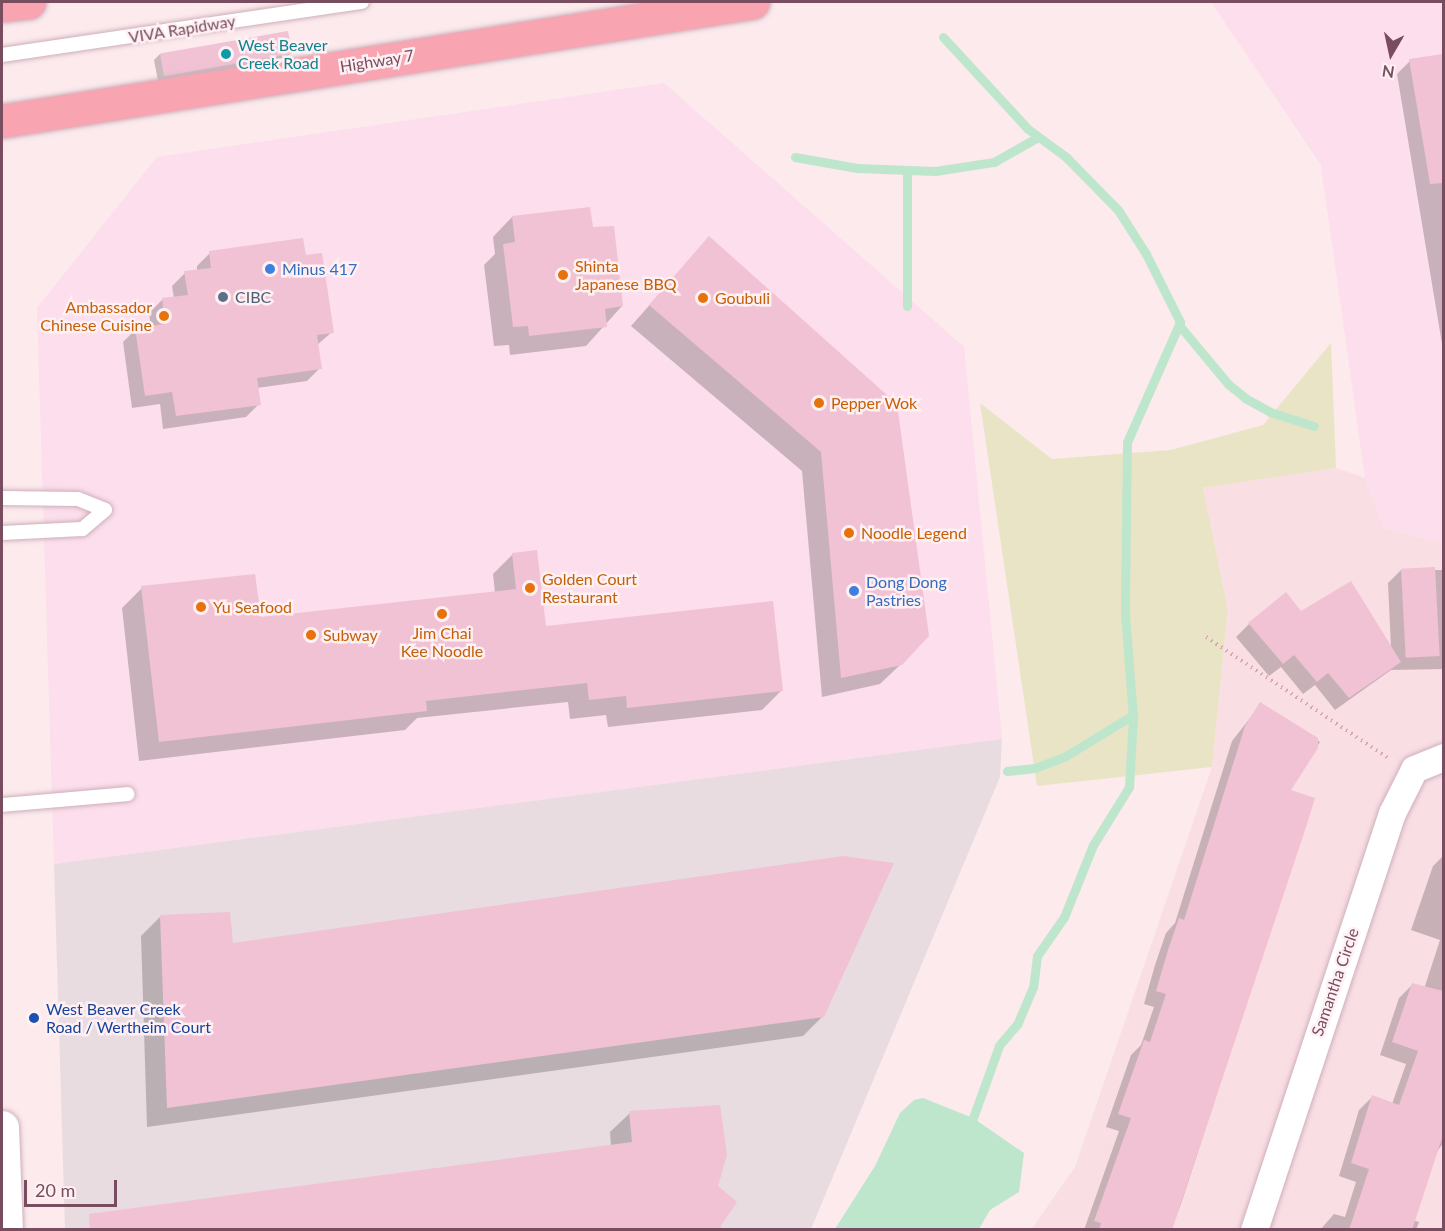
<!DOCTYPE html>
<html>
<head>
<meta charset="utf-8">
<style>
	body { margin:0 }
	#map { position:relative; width:1445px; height:1231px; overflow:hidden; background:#fceaed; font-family:Lato,sans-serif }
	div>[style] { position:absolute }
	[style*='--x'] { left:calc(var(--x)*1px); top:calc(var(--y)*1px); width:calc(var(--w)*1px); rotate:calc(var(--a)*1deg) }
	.residential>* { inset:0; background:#f9dee4 }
	.commercial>* { inset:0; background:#fcdeec }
	.industrial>* { inset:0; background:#e9dce1 }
	.green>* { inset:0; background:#eae4c7 }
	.water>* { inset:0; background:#bee6cc }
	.shadow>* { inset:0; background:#0003 }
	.stream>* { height:9px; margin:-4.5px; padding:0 4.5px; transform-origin:4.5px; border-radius:4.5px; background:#bee6cc }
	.building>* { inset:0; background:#f1c1d4; transform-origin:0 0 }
	.path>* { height:4px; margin-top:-2px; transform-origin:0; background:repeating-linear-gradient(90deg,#d7a4b8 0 1.5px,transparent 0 6px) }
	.roads { filter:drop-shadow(0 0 2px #ceafba) drop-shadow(0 0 2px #ceafba) }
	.lane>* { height:14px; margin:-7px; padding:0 7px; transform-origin:7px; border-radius:7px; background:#fff }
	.street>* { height:27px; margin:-13.5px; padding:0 13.5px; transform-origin:13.5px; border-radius:13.5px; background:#fff }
	.secondary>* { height:33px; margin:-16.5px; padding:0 16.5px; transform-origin:16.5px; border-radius:16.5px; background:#fff }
	.primary>* { height:33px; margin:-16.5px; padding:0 16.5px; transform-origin:16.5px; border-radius:16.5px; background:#f9a4b1 }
	.dots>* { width:16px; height:16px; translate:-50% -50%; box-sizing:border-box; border:3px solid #fff0f3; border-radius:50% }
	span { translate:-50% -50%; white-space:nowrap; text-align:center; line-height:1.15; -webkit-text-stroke:5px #fff0f3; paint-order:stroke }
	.street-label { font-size:16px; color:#774d5f }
	.culture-label { font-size:16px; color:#0d838f }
	.left { translate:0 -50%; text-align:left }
	.food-label { font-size:16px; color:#c56008 }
	.right { translate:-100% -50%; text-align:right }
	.shop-label { font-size:16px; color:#366cbe }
	.service-label { font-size:16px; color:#4e5e75 }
	.transit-label { font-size:16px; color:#164399 }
	.frame { position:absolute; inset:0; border:3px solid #774d5f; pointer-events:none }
	.north { position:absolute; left:1361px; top:24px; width:60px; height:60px; -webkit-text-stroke:4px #fff0f3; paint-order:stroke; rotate:189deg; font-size:16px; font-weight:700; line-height:24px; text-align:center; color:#774d5f }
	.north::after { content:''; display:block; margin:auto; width:21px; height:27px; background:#774d5f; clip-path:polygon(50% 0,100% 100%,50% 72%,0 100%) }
	.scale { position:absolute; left:24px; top:1180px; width:93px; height:27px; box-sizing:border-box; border:3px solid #774d5f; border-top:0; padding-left:8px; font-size:18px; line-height:21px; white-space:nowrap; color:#774d5f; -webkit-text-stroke:4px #fff0f3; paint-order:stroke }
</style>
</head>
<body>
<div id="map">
	<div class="residential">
		<i style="clip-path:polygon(1336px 468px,1365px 478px,1384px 529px,1443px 542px,1443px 1229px,1031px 1230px,1075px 1167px,1212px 767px,1228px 610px,1203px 488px)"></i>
	</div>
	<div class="commercial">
		<i style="clip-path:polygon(1211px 2px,1443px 2px,1443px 542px,1384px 529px,1365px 478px,1321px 165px)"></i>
		<i style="clip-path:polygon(664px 83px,964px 347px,1002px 739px,54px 864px,37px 308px,157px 157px)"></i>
	</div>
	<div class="industrial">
		<i style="clip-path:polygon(1002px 739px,1000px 777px,811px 1229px,65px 1229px,54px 864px)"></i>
	</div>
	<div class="green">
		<i style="clip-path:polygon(1331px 343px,1336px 468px,1203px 488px,1228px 610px,1212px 767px,1037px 786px,980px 403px,1052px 459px,1171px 450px,1263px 425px)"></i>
	</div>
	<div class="water">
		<i style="clip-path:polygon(923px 1098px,973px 1118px,1024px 1153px,1019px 1192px,990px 1210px,979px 1229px,835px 1229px,875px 1166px,900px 1113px,914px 1100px)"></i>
	</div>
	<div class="shadow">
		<i style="clip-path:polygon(160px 54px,290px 54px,284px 60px,158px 81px,154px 60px)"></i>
		<i style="clip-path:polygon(1444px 56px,1444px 356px,1397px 74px,1410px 61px)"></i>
		<i style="clip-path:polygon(512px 217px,592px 229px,622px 306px,586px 346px,510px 355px,509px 345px,494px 346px,484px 265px,495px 254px,493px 237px)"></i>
		<i style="clip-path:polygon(709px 238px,896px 405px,901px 664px,880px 684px,822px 697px,802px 471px,631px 326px)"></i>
		<i style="clip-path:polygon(210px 253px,304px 257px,332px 332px,317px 345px,320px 368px,307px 381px,257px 388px,259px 404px,246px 417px,163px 429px,160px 404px,132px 408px,123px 342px,136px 329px,151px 327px,149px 313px,162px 300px,174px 298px,172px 286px,185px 273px,197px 271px,197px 266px)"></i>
		<i style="clip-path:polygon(513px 554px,544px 627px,782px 690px,762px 710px,608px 727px,606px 715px,570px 719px,568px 702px,417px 718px,405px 730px,139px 761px,122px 608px,142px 588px,259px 619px,495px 593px,493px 574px)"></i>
		<i style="clip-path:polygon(1401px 570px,1444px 570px,1444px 669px,1391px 670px,1335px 710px,1315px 685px,1303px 694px,1281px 667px,1269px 676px,1236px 637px,1249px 624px,1301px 613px,1391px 648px,1388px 583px)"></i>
		<i style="clip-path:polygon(1261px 704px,1320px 742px,1289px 791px,1313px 799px,1182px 1201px,1171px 1230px,1084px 1230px,1119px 1131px,1106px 1127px,1131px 1055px,1141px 1045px,1154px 1007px,1144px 1004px,1155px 965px,1166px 933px,1175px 923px,1232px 741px)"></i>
		<i style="clip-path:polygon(1444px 855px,1444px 1142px,1436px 1153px,1413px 1220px,1419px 1222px,1416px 1230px,1320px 1230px,1334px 1214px,1345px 1217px,1356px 1182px,1339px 1176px,1359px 1110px,1372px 1097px,1392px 1104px,1406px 1064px,1380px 1055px,1399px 998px,1412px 985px,1424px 989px,1440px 940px,1411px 930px,1433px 866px)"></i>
		<i style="clip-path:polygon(160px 917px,232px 944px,823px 1016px,803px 1036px,147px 1127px,141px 936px)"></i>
		<i style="clip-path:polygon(630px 1113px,717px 1186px,718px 1227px,729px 1230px,106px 1230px,611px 1147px,610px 1132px)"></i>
	</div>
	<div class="stream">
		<i style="--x:943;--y:37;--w:125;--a:47.3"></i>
		<i style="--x:1028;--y:129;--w:47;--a:36.4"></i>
		<i style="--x:1066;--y:157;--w:74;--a:45.5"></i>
		<i style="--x:1118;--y:210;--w:52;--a:57.5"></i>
		<i style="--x:1146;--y:254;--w:76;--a:63.4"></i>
		<i style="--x:1180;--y:322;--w:131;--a:113.8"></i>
		<i style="--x:1127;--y:442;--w:172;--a:90.7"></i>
		<i style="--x:1125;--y:614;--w:103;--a:85.6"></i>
		<i style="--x:1133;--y:717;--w:70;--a:93.3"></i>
		<i style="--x:1129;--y:787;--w:68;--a:121.8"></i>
		<i style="--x:1093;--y:845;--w:78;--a:111.9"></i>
		<i style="--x:1064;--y:917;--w:47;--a:124.7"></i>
		<i style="--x:1037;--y:956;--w:31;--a:97"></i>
		<i style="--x:1033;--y:987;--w:39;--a:113"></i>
		<i style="--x:1018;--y:1023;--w:30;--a:130"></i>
		<i style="--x:999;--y:1046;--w:77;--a:109.9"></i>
		<i style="--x:795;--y:157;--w:63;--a:10.1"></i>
		<i style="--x:857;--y:168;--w:78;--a:2.2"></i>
		<i style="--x:935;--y:171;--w:60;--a:-8.7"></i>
		<i style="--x:994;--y:162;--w:51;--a:-29.6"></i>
		<i style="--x:907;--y:172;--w:134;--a:90"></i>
		<i style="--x:1179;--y:325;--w:77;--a:50.3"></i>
		<i style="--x:1228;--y:384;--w:22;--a:39"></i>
		<i style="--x:1245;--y:398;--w:29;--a:29"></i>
		<i style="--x:1270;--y:412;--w:46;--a:17.7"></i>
		<i style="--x:1007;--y:771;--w:28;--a:-6"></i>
		<i style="--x:1035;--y:768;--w:31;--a:-21"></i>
		<i style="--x:1064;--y:757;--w:81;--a:-31.3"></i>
	</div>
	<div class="building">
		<i style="left:288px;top:31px;width:23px;height:130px;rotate:80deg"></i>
		<i style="clip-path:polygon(1443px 54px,1443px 183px,1430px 184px,1409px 59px)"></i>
		<i style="clip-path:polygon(590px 207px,593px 227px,614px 226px,623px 306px,605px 309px,607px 327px,529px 336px,528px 326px,513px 327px,503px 244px,515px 242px,512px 216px)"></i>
		<i style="clip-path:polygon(709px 236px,897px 404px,929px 636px,902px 665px,841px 678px,821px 452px,649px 305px)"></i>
		<i style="clip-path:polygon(303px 238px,306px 255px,322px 253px,334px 333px,317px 335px,322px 369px,257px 378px,261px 405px,176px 416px,172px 392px,145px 396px,135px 328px,165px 324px,162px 298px,188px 295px,184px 271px,211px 268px,209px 251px)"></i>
		<i style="clip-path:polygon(537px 550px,546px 626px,773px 601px,783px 691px,627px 708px,626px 696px,589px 700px,587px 683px,426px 701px,427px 711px,159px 742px,141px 586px,255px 574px,261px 617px,516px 589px,512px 553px)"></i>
		<i style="left:1435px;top:567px;width:89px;height:34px;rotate:87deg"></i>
		<i style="clip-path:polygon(1351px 581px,1401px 662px,1349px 698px,1328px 673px,1317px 682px,1294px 655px,1283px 664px,1248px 623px,1286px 592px,1301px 611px)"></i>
		<i style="clip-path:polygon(1260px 702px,1318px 738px,1318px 748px,1291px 790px,1315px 798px,1307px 824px,1172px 1230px,1099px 1230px,1101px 1223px,1094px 1221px,1131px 1118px,1118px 1114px,1144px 1040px,1150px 1042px,1166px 994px,1156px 991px,1168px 950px,1179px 918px,1184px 920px,1245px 726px)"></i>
		<i style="clip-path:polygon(843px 856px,894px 863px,824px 1017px,167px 1108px,160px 915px,230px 912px,233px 943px)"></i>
		<i style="clip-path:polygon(1412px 983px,1443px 991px,1443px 1135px,1412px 1230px,1349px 1230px,1369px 1169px,1351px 1163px,1372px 1095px,1399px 1105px,1418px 1051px,1392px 1042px)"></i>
		<i style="clip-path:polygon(720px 1105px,727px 1155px,718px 1186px,737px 1202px,718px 1230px,90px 1230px,89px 1214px,632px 1142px,629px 1111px)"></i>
	</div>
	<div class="path">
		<i style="--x:1206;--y:637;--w:219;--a:33.6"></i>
	</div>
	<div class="roads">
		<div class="lane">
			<i style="--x:2;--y:55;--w:364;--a:-8.4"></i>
			<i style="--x:2;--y:498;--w:76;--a:0.8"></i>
			<i style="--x:78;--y:499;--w:29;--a:22"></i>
			<i style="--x:105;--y:510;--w:30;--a:140"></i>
			<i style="--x:82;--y:529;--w:80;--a:177.1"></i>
			<i style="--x:2;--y:805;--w:126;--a:-5"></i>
		</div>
		<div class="street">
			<i style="--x:1254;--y:1230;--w:439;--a:-71.7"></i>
			<i style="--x:1392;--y:813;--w:49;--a:-63.4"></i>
			<i style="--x:1414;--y:769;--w:32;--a:-22"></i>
		</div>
		<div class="secondary">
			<i style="--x:2;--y:1127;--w:103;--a:87.8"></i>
		</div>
		<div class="primary">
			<i style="--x:2;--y:5;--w:27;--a:-6"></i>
			<i style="--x:2;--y:121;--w:760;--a:-9"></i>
		</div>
	</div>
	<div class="dots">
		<i style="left:226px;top:54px;background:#0f9aa8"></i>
		<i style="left:270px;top:269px;background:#3f7fe0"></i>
		<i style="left:563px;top:275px;background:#e8710a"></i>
		<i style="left:223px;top:297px;background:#5c6f8a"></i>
		<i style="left:703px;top:298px;background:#e8710a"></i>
		<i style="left:164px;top:316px;background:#e8710a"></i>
		<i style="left:819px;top:403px;background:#e8710a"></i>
		<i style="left:849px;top:533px;background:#e8710a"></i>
		<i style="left:530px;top:588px;background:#e8710a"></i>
		<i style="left:854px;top:591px;background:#3f7fe0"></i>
		<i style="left:201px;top:607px;background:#e8710a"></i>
		<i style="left:442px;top:614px;background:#e8710a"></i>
		<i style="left:311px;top:635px;background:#e8710a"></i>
		<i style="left:34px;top:1018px;background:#1a4fb4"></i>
	</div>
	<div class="street-label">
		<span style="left:182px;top:29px;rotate:-9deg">VIVA Rapidway</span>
		<span style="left:377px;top:61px;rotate:-9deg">Highway 7</span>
		<span style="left:1335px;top:982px;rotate:-71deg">Samantha Circle</span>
	</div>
	<div class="culture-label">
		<span class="left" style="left:238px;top:54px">West Beaver<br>Creek Road</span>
	</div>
	<div class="food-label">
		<span class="left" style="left:575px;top:275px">Shinta<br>Japanese BBQ</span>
		<span class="left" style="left:715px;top:298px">Goubuli</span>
		<span class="right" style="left:152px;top:316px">Ambassador<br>Chinese Cuisine</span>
		<span class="left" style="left:831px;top:403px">Pepper Wok</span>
		<span class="left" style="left:861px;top:533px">Noodle Legend</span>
		<span class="left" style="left:542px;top:588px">Golden Court<br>Restaurant</span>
		<span class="left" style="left:213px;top:607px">Yu Seafood</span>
		<span style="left:442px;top:642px">Jim Chai<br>Kee Noodle</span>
		<span class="left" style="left:323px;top:635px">Subway</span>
	</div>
	<div class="shop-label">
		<span class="left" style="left:282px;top:269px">Minus 417</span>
		<span class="left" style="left:866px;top:591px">Dong Dong<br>Pastries</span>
	</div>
	<div class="service-label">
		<span class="left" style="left:235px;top:297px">CIBC</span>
	</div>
	<div class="transit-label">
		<span class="left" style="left:46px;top:1018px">West Beaver Creek<br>Road / Wertheim Court</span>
	</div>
	<div class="frame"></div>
	<div class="north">N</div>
	<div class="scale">20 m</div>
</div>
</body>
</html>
